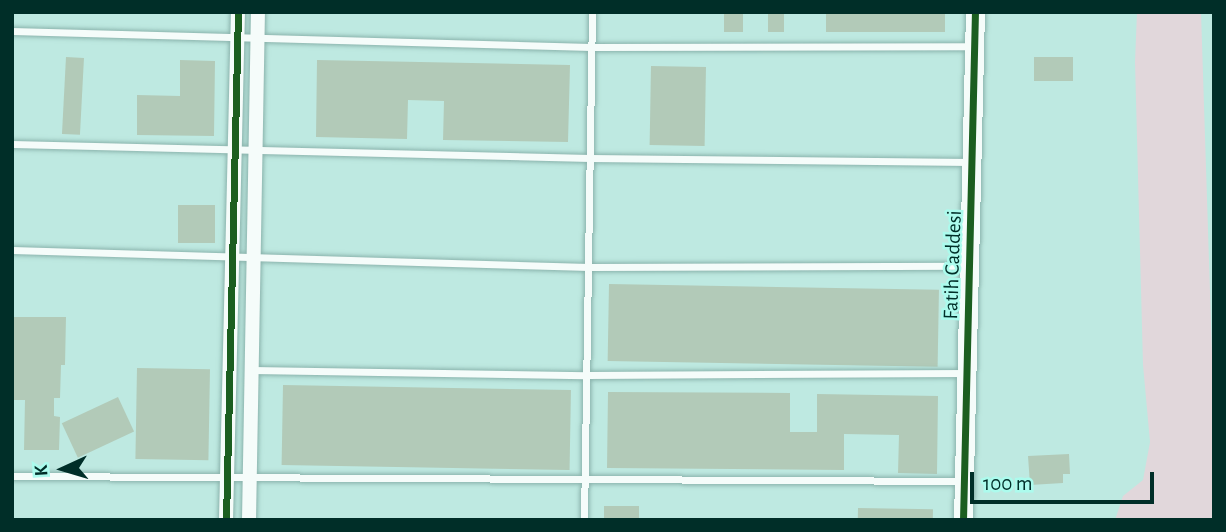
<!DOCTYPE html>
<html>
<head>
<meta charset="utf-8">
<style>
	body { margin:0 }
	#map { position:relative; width:1226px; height:532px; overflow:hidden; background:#bee9e1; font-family:"Alegreya Sans",sans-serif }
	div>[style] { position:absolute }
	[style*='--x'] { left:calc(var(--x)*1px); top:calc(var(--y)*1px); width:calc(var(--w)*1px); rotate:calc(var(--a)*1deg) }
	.green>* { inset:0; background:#e1d7db }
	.building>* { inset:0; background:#b2cab8; transform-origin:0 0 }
	.roads { filter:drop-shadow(0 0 2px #8ab3ac) drop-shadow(0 0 2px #8ab3ac) }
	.lane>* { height:7px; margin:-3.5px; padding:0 3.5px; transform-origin:3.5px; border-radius:3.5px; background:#f5fcfa }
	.street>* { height:14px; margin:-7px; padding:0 7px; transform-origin:7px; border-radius:7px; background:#f5fcfa }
	.secondary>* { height:19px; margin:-9.5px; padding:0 9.5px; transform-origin:9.5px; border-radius:9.5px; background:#f5fcfa }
	.cycleway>* { height:7px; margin:-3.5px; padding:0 3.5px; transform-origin:3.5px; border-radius:3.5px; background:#1b5e20 }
	span { translate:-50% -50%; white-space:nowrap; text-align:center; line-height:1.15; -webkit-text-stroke:5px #acfbed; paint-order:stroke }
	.street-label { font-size:21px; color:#002e28 }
	.frame { position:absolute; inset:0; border:14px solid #002e28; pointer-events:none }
	.north { position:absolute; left:28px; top:434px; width:70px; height:70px; -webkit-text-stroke:5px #acfbed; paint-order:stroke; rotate:266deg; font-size:19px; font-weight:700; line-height:28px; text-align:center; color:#002e28 }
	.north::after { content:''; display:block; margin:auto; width:24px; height:32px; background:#002e28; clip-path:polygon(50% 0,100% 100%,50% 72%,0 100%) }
	.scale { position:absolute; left:970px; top:472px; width:184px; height:32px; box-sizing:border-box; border:4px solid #002e28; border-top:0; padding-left:9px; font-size:21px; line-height:24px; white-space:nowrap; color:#002e28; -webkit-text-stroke:5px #acfbed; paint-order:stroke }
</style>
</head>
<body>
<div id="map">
	<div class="green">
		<i style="clip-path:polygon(1137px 12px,1201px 12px,1214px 416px,1214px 520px,1115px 520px,1123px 496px,1143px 480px,1150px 442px,1143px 365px,1135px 62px)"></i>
	</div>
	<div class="building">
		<i style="left:724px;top:12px;width:19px;height:20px"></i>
		<i style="left:768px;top:12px;width:16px;height:20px"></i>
		<i style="left:826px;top:12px;width:119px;height:20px"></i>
		<i style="left:66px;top:57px;width:18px;height:77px;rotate:3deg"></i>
		<i style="left:1034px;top:57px;width:39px;height:24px"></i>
		<i style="clip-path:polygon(180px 60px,215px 61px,214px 136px,137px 135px,137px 95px,180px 96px)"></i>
		<i style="clip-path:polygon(317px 60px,570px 65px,568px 142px,443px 140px,444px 101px,408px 100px,407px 139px,316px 137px)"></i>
		<i style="left:651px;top:66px;width:55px;height:79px;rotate:1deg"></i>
		<i style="left:178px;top:205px;width:37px;height:38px"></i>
		<i style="left:609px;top:284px;width:330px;height:77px;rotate:1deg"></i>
		<i style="clip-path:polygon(12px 317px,66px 317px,65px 365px,61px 365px,60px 398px,54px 398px,54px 416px,60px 417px,59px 450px,24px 450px,25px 400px,12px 400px)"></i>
		<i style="left:137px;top:368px;width:73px;height:91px;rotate:1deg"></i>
		<i style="left:283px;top:385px;width:288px;height:80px;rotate:1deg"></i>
		<i style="clip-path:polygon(608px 392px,790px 393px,790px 432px,817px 432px,817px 394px,938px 396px,937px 474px,898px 473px,899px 435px,844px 434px,844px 470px,607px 468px)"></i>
		<i style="left:118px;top:397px;width:38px;height:62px;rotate:65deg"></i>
		<i style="clip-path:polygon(1069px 454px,1070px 474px,1063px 474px,1063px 483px,1030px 485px,1028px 456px)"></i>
		<i style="left:604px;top:506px;width:35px;height:14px"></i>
		<i style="left:858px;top:508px;width:75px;height:12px;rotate:1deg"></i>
	</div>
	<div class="roads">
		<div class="lane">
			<i style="--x:12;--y:31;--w:579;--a:1.58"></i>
			<i style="--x:591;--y:47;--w:383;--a:-0.1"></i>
			<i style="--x:12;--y:144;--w:578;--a:1.39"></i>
			<i style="--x:590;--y:158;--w:380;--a:0.6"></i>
			<i style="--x:12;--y:250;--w:577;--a:1.69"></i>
			<i style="--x:589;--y:267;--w:378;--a:-0.2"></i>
			<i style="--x:252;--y:370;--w:334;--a:0.9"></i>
			<i style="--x:586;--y:375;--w:380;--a:-0.3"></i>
			<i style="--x:12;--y:476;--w:951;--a:0.3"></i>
			<i style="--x:584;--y:520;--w:508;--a:-89.1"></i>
		</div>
		<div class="street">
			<i style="--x:226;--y:520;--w:508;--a:-88.65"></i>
			<i style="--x:249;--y:520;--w:508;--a:-88.99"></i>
		</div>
		<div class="secondary">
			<i style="--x:963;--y:520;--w:508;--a:-88.65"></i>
		</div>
	</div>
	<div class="cycleway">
		<i style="--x:226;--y:520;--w:508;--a:-88.65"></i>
		<i style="--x:963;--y:520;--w:508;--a:-88.65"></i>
	</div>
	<div class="street-label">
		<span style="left:953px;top:265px;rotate:-88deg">Fatih Caddesi</span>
	</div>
	<div class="frame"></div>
	<div class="north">K</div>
	<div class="scale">100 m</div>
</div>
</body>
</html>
